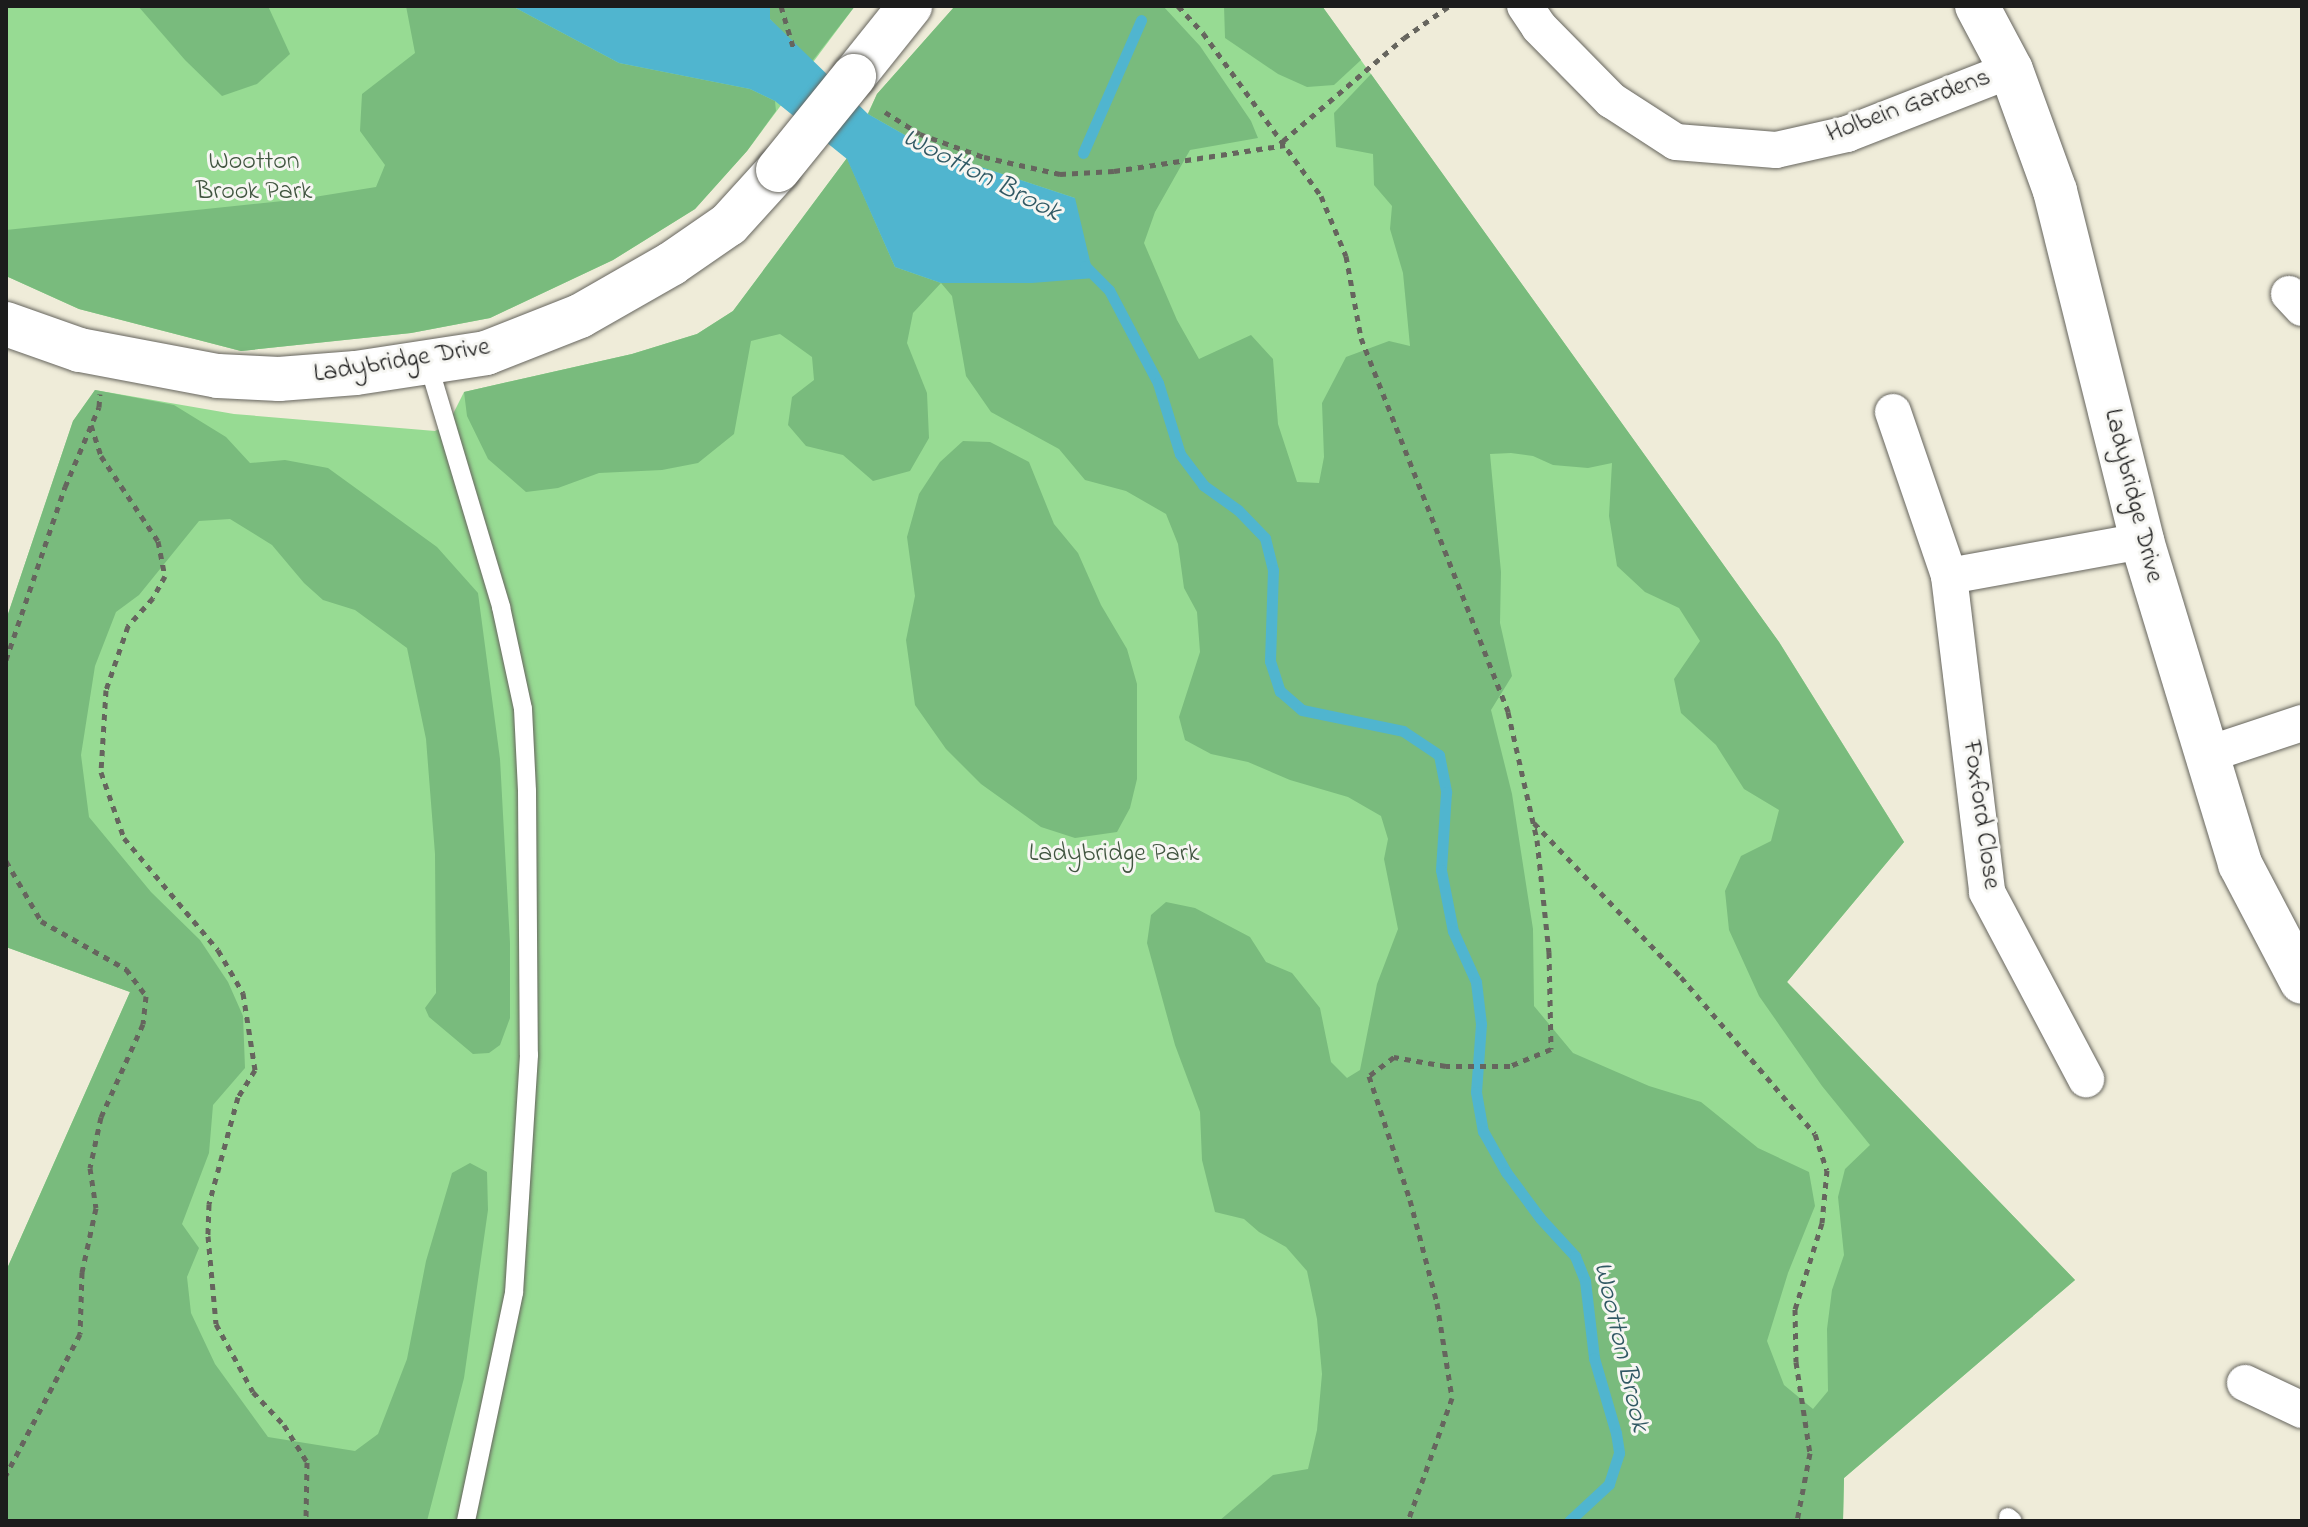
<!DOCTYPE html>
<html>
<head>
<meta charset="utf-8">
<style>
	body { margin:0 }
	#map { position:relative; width:2308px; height:1527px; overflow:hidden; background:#efecd9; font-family:"Indie Flower",sans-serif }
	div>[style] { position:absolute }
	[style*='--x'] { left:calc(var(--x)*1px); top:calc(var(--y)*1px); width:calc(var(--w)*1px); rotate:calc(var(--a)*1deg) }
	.green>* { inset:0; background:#97db93 }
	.forest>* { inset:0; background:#79bb7d }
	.water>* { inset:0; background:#50b5cf }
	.stream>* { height:11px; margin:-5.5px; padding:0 5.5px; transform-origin:5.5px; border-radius:5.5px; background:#50b5cf }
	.path>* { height:5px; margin-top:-2.5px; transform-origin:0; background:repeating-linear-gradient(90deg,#66655e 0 6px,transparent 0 12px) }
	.roads { filter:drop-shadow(0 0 2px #66655e) drop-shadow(0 0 2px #66655e) }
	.service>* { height:18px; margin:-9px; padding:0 9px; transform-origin:9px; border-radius:9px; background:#fff }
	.minor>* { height:36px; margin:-18px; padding:0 18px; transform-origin:18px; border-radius:18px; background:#fff }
	.tertiary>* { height:44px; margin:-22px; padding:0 22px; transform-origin:22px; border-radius:22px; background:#fff }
	.bridges { filter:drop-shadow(0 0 2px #66655e) drop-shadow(0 0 2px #66655e) }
	.tertiary-bridge>* { height:44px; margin:-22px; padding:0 22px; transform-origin:22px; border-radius:22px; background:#fff }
	span { translate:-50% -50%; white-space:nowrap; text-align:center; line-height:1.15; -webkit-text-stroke:6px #f6f6f2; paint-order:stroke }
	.street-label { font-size:26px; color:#1c1c1c }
	.park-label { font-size:26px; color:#415540 }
	.water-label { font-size:28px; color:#315964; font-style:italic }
	.frame { position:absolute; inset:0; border:8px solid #1c1c1c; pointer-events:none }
</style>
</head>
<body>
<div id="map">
	<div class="green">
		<i style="clip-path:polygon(6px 6px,855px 6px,747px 151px,695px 209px,613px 260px,490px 318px,411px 333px,241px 351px,79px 309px,6px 276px)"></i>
		<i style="clip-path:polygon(955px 6px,1322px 6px,1779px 642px,1904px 842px,1787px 982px,2075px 1280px,1844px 1478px,1843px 1521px,6px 1521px,6px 1271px,130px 992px,6px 947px,6px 620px,73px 421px,95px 390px,234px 414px,435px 431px,448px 424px,464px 392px,632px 354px,697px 334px,733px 311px,847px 158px,877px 94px)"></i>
	</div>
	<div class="forest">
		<i style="clip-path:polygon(138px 6px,268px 6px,290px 54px,257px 84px,222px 96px,185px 60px)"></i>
		<i style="clip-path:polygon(406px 6px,512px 6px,619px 63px,750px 89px,775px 101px,776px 111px,747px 151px,695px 209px,613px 260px,490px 318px,411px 333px,241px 351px,79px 309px,6px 276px,6px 230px,302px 199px,376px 187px,385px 165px,360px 131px,362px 94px,415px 53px)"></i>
		<i style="clip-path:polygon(770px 6px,855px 6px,810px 64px,770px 19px)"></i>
		<i style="clip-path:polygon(evenodd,955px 6px,1163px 6px,1200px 46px,1251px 121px,1258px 138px,1190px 150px,1155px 212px,1144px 243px,1177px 320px,1199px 359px,1251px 335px,1273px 359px,1278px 424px,1297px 482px,1319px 483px,1324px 457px,1322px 403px,1346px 357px,1389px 341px,1410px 346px,1403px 273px,1390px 229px,1392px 206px,1374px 185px,1373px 154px,1336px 147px,1334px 113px,1371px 74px,1779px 642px,1904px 842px,1787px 982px,2075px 1280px,1844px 1478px,1843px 1521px,1219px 1521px,1273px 1475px,1308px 1469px,1317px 1430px,1322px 1374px,1317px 1319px,1307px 1271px,1286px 1247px,1259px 1232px,1244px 1219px,1215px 1212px,1202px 1160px,1200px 1112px,1175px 1045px,1147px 943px,1151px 915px,1166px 902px,1195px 908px,1250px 937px,1266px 962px,1292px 973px,1320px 1008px,1331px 1062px,1347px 1078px,1360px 1070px,1377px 984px,1398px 929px,1384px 859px,1388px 839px,1381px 816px,1348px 797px,1290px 780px,1248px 762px,1211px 754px,1185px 740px,1179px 717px,1200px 652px,1197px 612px,1184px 588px,1178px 544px,1166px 514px,1126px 491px,1085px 480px,1059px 449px,991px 412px,966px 376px,952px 296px,941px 283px,913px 313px,907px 343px,927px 393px,929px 438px,910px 471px,873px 481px,843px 455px,806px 446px,788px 425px,792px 397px,814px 380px,812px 357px,780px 334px,751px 341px,734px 434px,698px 463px,662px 470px,599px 473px,558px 488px,526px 492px,488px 459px,467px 416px,464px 392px,632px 354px,697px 334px,733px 311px,847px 158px,895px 267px,941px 283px,1032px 283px,1075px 198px,933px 151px,868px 114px,877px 94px,955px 6px,1511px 453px,1533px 456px,1553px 465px,1588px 468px,1612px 463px,1609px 516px,1617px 566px,1645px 592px,1679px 608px,1700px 641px,1674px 679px,1681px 713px,1716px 745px,1744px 789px,1779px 810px,1771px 841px,1741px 856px,1725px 891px,1729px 930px,1759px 996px,1822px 1086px,1870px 1145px,1845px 1169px,1838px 1197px,1844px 1255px,1832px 1290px,1827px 1329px,1828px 1391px,1813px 1409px,1784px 1385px,1767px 1341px,1788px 1273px,1815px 1206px,1809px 1172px,1758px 1148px,1701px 1102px,1649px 1086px,1573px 1053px,1534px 1006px,1533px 929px,1512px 794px,1491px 710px,1512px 676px,1500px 623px,1501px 572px,1490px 454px,1511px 453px)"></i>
		<i style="clip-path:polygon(1224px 6px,1322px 6px,1361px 60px,1334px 85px,1307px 87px,1278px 74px,1225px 38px)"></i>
		<i style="clip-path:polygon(95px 390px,174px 405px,226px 437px,250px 463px,285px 460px,328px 468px,437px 547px,478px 593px,500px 759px,510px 943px,510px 1018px,500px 1045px,489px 1053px,473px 1054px,429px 1017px,425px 1008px,436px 993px,435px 854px,426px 739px,407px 648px,355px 610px,323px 600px,304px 583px,272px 545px,230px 519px,199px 521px,139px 595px,116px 612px,95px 666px,81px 755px,89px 817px,151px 892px,200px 940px,228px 982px,243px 1016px,245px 1068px,213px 1105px,209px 1153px,182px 1224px,199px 1248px,187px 1277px,191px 1313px,215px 1364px,268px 1437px,355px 1451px,378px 1434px,407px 1359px,426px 1261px,452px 1173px,470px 1163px,487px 1172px,488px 1210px,464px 1378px,427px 1521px,6px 1521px,6px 1271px,130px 992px,6px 947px,6px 620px,73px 421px)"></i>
		<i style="clip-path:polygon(963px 441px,990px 442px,1029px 462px,1054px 524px,1078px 553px,1101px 605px,1127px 649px,1137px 684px,1137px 779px,1130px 808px,1117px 832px,1075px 838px,1041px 827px,981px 784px,946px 749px,915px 705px,906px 640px,915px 596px,907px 537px,919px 494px,940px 462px)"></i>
	</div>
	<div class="water">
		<i style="clip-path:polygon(512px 6px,770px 6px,770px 19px,868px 114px,933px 151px,1075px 198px,1094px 278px,1032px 283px,941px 283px,895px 267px,847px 159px,775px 101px,750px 89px,619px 63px)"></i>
	</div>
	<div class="stream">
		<i style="--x:1083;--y:153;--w:145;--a:-66.4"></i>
		<i style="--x:1085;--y:266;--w:34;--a:45"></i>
		<i style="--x:1109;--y:290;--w:105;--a:62.2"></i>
		<i style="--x:1158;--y:383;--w:74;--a:72.8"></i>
		<i style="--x:1180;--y:454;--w:39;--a:53"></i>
		<i style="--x:1203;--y:485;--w:43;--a:35.5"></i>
		<i style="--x:1238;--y:510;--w:39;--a:46"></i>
		<i style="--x:1265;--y:538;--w:33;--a:76"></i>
		<i style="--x:1273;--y:570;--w:91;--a:91.9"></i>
		<i style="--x:1270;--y:661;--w:32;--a:72"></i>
		<i style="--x:1280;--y:691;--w:29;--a:41"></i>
		<i style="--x:1302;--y:710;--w:103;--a:11.7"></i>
		<i style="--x:1403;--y:731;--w:43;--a:33.7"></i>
		<i style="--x:1439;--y:755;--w:38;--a:79"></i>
		<i style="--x:1446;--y:792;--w:78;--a:93.7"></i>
		<i style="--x:1441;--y:870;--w:62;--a:78.9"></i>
		<i style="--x:1453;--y:931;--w:56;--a:65.7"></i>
		<i style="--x:1476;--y:982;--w:42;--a:83.2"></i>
		<i style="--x:1481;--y:1024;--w:68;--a:94.2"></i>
		<i style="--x:1476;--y:1092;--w:40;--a:80"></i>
		<i style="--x:1483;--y:1131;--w:47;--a:60.7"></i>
		<i style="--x:1506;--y:1172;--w:57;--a:53.5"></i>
		<i style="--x:1540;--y:1218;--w:52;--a:47.4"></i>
		<i style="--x:1575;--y:1256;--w:27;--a:68"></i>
		<i style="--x:1585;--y:1281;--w:78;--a:83.3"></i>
		<i style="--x:1594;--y:1358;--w:78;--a:73.7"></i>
		<i style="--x:1616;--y:1433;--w:20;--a:81"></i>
		<i style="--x:1619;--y:1453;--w:33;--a:108"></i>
		<i style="--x:1609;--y:1484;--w:54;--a:137.2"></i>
	</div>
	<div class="path">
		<i style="--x:781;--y:6;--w:46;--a:73.5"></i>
		<i style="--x:1178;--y:6;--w:37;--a:47"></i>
		<i style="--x:1203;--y:33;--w:201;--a:54.1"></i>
		<i style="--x:1321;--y:196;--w:65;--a:67.4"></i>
		<i style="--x:1346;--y:256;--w:83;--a:79.6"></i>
		<i style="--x:1361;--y:338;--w:402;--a:68.5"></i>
		<i style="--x:1508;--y:712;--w:131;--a:77.2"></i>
		<i style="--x:1537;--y:840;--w:113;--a:83.9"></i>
		<i style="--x:1549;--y:952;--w:97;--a:88.8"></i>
		<i style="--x:1551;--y:1049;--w:44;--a:157.5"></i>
		<i style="--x:1510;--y:1066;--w:64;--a:180"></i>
		<i style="--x:1446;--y:1066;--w:53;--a:-170.2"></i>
		<i style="--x:1394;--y:1057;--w:31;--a:143"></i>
		<i style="--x:1369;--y:1076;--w:131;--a:71.7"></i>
		<i style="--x:1410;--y:1200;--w:106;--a:75.3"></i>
		<i style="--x:1437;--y:1303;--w:96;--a:81"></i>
		<i style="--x:1452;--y:1398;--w:131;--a:109.7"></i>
		<i style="--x:885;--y:112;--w:41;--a:32.2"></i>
		<i style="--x:920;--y:134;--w:68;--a:19.8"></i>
		<i style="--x:984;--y:157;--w:78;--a:12.6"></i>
		<i style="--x:1060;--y:174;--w:54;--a:-3.2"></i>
		<i style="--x:1114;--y:171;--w:173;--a:-8.6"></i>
		<i style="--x:1283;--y:141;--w:159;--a:-40.4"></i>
		<i style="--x:1404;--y:38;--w:55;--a:-35.4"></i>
		<i style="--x:91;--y:425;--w:33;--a:72"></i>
		<i style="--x:101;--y:456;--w:102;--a:56.2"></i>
		<i style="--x:158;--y:541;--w:36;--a:79"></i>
		<i style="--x:165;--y:576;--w:25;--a:119"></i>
		<i style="--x:153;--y:598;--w:38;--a:132"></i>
		<i style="--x:128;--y:626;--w:68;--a:109"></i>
		<i style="--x:106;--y:690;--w:82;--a:93.5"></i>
		<i style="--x:101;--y:772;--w:70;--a:70.8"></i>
		<i style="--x:124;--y:838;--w:146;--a:50"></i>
		<i style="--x:218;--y:950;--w:50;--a:59.8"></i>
		<i style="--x:243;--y:993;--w:78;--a:81.1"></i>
		<i style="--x:255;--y:1070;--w:32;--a:122"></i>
		<i style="--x:238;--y:1097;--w:111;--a:105.2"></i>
		<i style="--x:209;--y:1204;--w:32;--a:92"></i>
		<i style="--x:208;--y:1236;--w:88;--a:84.8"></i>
		<i style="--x:216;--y:1324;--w:77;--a:61.4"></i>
		<i style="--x:253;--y:1392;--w:45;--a:46.8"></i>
		<i style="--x:284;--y:1425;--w:44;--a:58.1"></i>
		<i style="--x:307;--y:1462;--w:59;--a:91"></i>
		<i style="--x:6;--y:660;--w:183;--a:-71.2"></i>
		<i style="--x:65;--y:487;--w:87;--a:-67"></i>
		<i style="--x:99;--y:407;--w:13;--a:-86"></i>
		<i style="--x:1534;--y:823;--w:213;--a:46.3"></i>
		<i style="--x:1681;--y:977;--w:206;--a:49.5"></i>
		<i style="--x:1815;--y:1134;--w:38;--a:72"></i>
		<i style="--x:1827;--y:1170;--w:53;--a:95.4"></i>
		<i style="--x:1822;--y:1223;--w:90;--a:107.4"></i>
		<i style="--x:1795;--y:1309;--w:53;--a:88.9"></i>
		<i style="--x:1796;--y:1362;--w:92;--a:81.3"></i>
		<i style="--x:1810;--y:1453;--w:69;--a:100.8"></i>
		<i style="--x:6;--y:861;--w:69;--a:59.7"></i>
		<i style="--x:41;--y:921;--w:98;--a:29.5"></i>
		<i style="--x:126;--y:969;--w:34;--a:53"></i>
		<i style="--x:146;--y:996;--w:28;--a:96"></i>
		<i style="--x:143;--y:1024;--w:102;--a:114.3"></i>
		<i style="--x:101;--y:1117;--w:52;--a:102.2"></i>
		<i style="--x:90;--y:1168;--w:40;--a:81.5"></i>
		<i style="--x:96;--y:1208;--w:66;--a:102.3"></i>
		<i style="--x:82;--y:1272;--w:62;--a:91.8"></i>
		<i style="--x:80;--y:1334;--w:159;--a:117.7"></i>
	</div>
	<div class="roads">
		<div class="service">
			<i style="--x:428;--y:363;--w:255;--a:73.3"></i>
			<i style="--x:501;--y:607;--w:104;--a:77.8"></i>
			<i style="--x:523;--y:709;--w:82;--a:87.2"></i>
			<i style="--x:527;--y:791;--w:264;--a:89.6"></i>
			<i style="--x:529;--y:1055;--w:238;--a:93.6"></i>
			<i style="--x:514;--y:1293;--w:233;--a:101.9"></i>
			<i style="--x:2008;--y:1517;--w:6;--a:39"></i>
		</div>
		<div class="minor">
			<i style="--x:1525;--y:6;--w:25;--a:56"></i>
			<i style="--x:1539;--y:27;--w:103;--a:45.4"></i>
			<i style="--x:1611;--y:100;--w:77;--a:32.9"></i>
			<i style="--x:1676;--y:142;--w:100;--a:4.6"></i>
			<i style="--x:1776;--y:150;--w:73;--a:-12.7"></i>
			<i style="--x:1847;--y:134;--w:176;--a:-21.3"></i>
			<i style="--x:2289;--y:294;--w:19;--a:47"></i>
			<i style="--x:1893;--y:412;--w:173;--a:71.1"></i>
			<i style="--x:1949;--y:576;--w:318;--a:83.1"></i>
			<i style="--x:1987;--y:892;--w:212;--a:62.1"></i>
			<i style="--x:1949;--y:576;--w:196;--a:-10.3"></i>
			<i style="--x:2206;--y:755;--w:101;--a:-18.4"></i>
			<i style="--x:2245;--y:1383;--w:63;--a:25.3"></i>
		</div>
		<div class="tertiary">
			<i style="--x:1977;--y:6;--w:72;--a:62"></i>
			<i style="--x:2011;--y:70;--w:129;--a:70"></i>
			<i style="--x:2055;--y:191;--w:361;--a:76"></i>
			<i style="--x:2142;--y:541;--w:338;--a:73.1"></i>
			<i style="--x:2240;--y:864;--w:133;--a:62.3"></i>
			<i style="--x:854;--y:76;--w:90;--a:-51.3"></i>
			<i style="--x:6;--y:324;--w:78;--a:19.4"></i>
			<i style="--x:80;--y:350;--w:140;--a:10.7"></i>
			<i style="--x:218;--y:376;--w:61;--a:2.8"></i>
			<i style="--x:279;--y:379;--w:77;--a:-4.5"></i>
			<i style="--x:356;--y:373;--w:132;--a:-8.7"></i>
			<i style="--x:486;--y:353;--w:101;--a:-21.5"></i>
			<i style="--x:580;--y:316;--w:105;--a:-29.7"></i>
			<i style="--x:671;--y:264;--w:70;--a:-34.6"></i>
			<i style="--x:729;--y:224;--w:73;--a:-47.8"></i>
		</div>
	</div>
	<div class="bridges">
		<div class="tertiary-bridge">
			<i style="--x:778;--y:170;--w:121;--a:-51"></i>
		</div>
	</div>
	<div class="street-label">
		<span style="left:1909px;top:107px;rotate:-20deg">Holbein Gardens</span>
		<span style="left:402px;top:362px;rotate:-9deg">Ladybridge Drive</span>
		<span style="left:2132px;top:496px;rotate:76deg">Ladybridge Drive</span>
		<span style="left:1980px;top:815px;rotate:82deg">Foxford Close</span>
	</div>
	<div class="park-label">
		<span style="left:254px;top:178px">Wootton<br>Brook Park</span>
		<span style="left:1114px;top:855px">Ladybridge Park</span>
	</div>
	<div class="water-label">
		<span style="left:981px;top:176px;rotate:27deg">Wootton Brook</span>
		<span style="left:1620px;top:1347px;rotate:77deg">Wootton Brook</span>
	</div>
	<div class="frame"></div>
</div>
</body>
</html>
